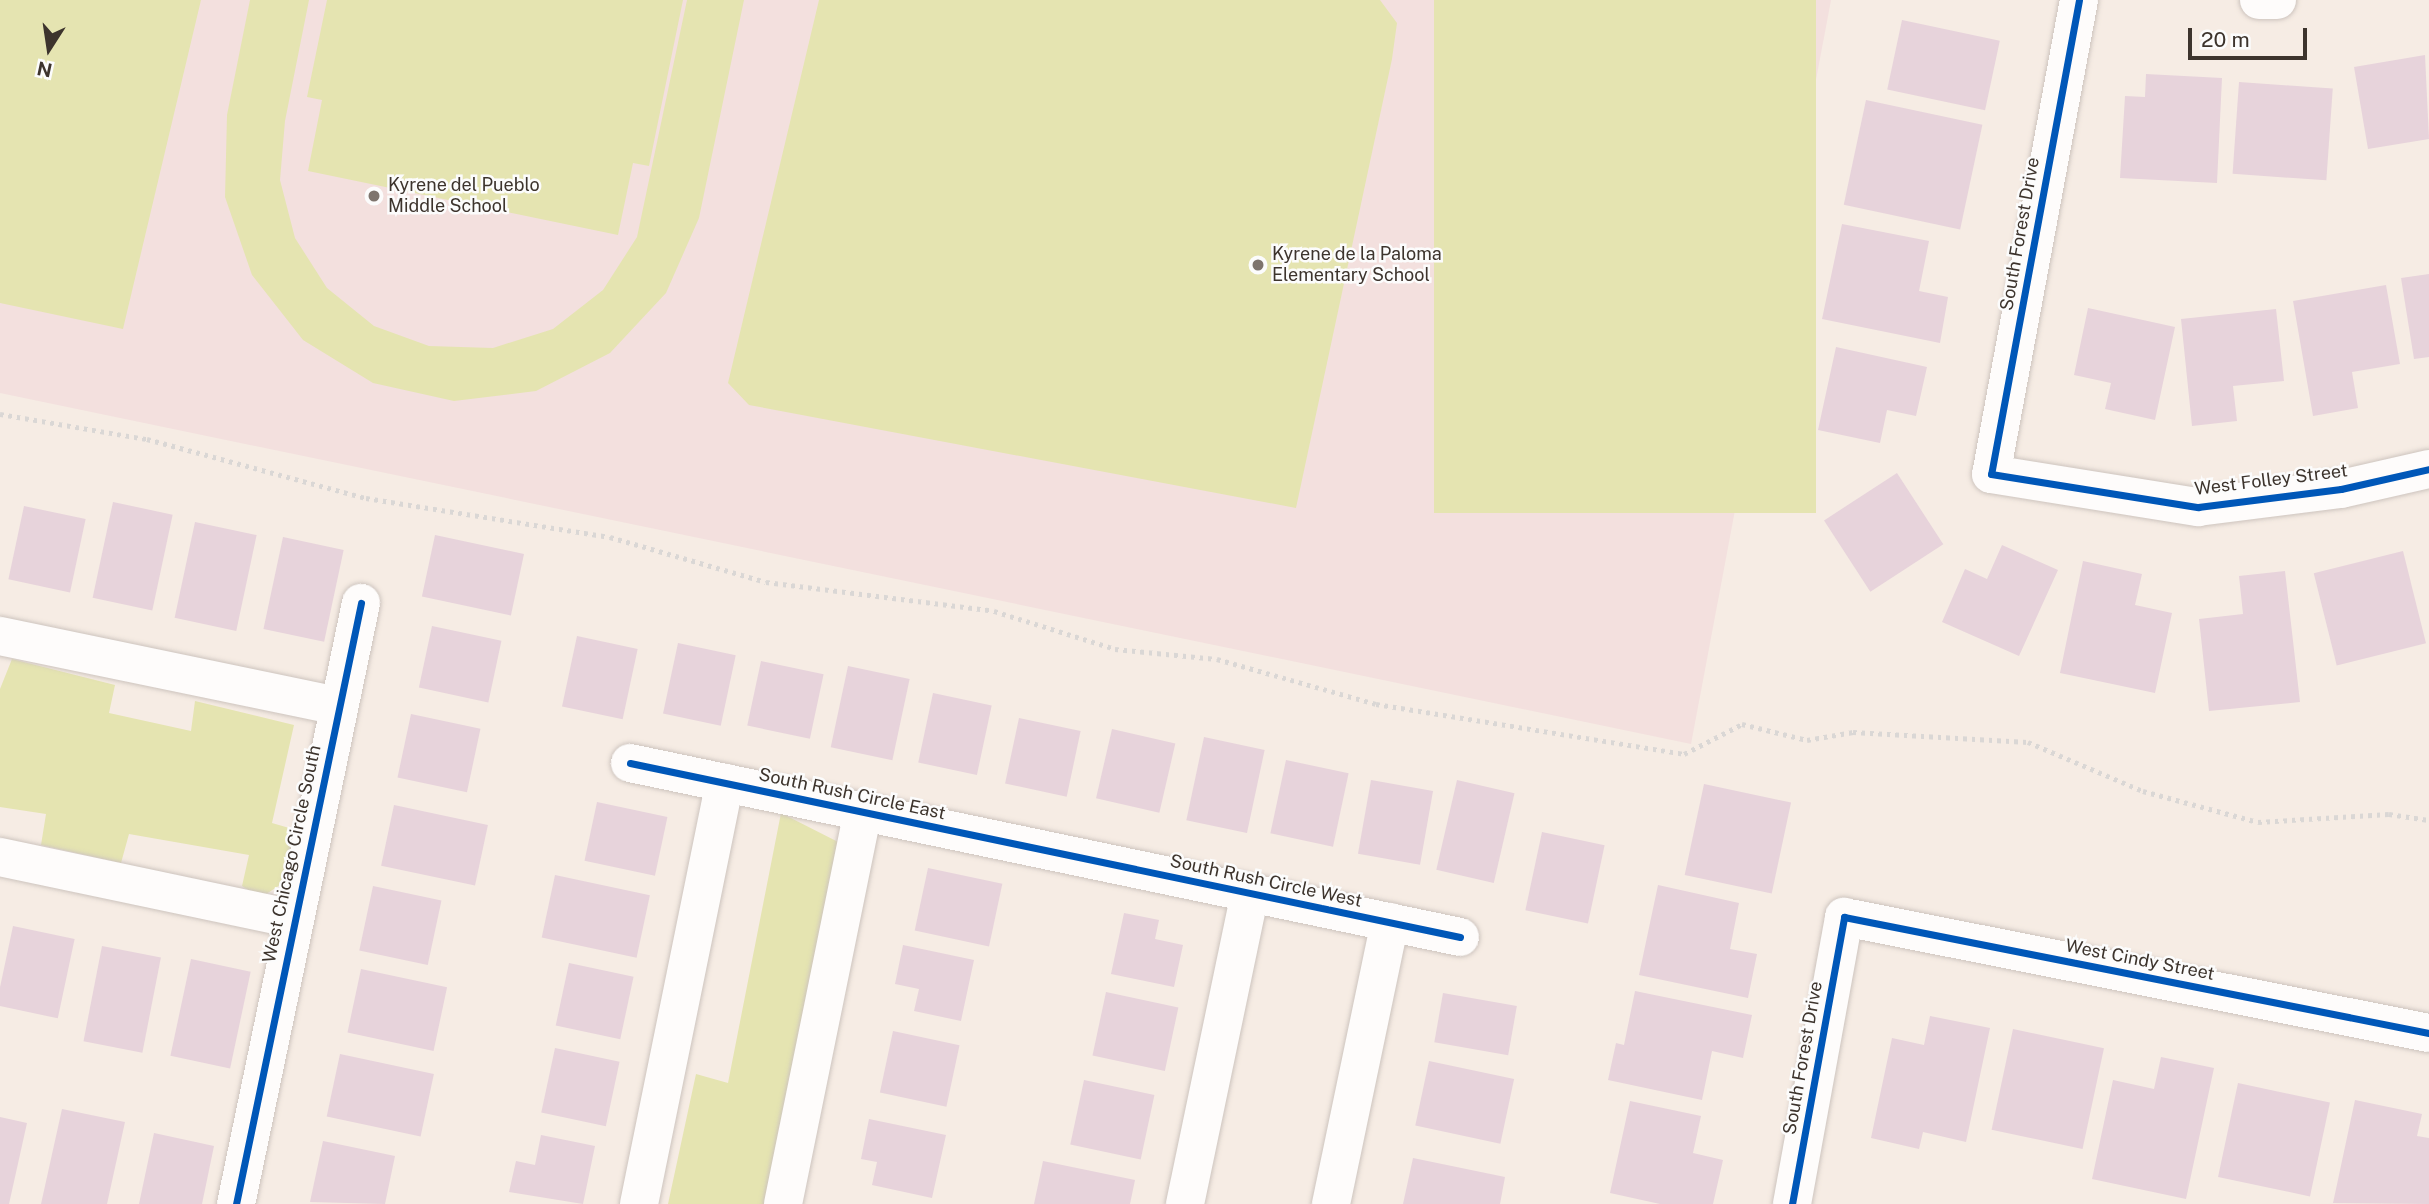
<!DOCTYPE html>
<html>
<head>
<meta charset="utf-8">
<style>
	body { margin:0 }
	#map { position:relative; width:2429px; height:1204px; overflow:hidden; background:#f6ece4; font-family:"Public Sans",sans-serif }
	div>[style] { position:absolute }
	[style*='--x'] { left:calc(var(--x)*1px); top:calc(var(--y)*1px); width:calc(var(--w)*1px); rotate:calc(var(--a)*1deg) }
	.education>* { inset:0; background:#f3e0de }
	.green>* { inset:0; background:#e5e4b1; transform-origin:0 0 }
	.building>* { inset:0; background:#e7d3db; transform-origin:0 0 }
	.path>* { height:4.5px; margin-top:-2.25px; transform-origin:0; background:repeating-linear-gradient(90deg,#dad7d5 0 3.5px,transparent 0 8.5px) }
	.roads { filter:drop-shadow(0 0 2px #cdc4be) drop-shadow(0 0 2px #cdc4be) }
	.minor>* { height:38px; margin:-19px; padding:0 19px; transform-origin:19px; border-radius:19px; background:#fefcfb }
	.cycleway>* { height:7px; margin:-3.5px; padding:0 3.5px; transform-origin:3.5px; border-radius:3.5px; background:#0057b8 }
	.dots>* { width:19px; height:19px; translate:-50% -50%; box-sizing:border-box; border:4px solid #fcfcfc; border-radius:50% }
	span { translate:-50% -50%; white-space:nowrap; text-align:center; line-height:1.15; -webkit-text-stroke:5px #fcfcfc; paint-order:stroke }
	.poi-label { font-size:18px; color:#3d342d }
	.left { translate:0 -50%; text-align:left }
	.street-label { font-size:18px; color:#3d342d }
	.north { position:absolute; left:14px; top:14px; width:70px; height:70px; -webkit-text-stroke:5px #fcfcfc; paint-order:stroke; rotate:192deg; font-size:19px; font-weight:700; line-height:28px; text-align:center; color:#3d342d }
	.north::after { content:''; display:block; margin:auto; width:24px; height:32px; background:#3d342d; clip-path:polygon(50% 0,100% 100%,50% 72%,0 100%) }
	.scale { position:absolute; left:2188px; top:28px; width:119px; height:32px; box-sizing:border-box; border:4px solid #3d342d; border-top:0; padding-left:9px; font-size:21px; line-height:24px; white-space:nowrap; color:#3d342d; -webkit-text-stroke:5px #fcfcfc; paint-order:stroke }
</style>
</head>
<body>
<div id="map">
	<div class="education">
		<i style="clip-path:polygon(0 0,1831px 0,1691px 744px,0 393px)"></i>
	</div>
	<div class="green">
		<i style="clip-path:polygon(0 0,201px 0,123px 329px,0 303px)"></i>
		<i style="clip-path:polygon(250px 0,309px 0,285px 121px,280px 180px,295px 238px,327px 288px,374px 326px,429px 346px,493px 348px,553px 329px,603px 290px,637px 237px,687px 0,744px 0,699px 218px,666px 293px,610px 353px,536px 391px,454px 401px,373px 383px,303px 340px,252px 275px,225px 197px,227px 115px)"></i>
		<i style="clip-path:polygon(327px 0,683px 0,649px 166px,633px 163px,618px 235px,308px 171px,322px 100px,307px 97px)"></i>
		<i style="clip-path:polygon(819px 0,1380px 0,1397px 23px,1392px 59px,1296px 508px,749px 405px,728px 383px)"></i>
		<i style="left:1434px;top:0;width:382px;height:513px"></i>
		<i style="clip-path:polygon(12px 659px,115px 685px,109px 713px,191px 731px,195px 701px,294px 725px,272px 823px,303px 832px,294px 876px,260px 898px,242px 886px,249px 855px,129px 834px,121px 863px,41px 845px,46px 814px,0 807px,0 689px)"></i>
		<i style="clip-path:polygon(781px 813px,848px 847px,765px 1204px,668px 1204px,696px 1074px,728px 1083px)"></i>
	</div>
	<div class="building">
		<i style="left:1902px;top:20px;width:100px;height:71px;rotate:12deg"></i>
		<i style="clip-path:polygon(2425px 55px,2429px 139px,2368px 149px,2354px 67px)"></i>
		<i style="clip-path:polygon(2146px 74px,2222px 78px,2217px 183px,2120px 178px,2125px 96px,2145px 97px)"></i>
		<i style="left:2239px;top:82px;width:94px;height:92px;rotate:4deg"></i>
		<i style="left:1866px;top:100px;width:119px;height:107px;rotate:12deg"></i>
		<i style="clip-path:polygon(1842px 224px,1929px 241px,1919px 291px,1948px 297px,1940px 343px,1822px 319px)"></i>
		<i style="clip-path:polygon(2429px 274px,2429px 357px,2414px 359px,2401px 278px)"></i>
		<i style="clip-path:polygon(2386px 285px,2400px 364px,2352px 372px,2358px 408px,2313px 416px,2293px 301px)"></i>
		<i style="clip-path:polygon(2088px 308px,2175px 327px,2155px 420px,2105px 409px,2111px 383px,2074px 375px)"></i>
		<i style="clip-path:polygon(2276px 309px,2284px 381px,2233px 386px,2237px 421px,2192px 426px,2181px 319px)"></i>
		<i style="clip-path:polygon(1836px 347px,1927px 367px,1916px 416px,1887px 410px,1880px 443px,1818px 430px)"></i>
		<i style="left:1897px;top:473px;width:85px;height:87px;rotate:57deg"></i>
		<i style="left:113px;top:502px;width:61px;height:98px;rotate:12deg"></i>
		<i style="left:24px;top:506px;width:63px;height:75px;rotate:12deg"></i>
		<i style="left:195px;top:522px;width:63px;height:98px;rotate:12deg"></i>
		<i style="left:435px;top:535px;width:91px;height:63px;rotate:12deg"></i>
		<i style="left:283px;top:537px;width:62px;height:94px;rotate:12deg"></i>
		<i style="clip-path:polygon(2002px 545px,2058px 570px,2019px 656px,1942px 622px,1965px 569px,1987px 579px)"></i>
		<i style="left:2403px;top:551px;width:95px;height:92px;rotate:76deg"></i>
		<i style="clip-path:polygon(2083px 561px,2142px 574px,2135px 605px,2172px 613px,2155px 693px,2060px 673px)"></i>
		<i style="clip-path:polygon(2285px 571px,2300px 702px,2209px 711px,2199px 619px,2243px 614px,2239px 576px)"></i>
		<i style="left:432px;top:626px;width:71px;height:63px;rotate:12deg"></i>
		<i style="left:577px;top:636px;width:62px;height:72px;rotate:12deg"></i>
		<i style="left:678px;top:643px;width:59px;height:72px;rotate:12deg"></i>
		<i style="left:761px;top:661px;width:64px;height:66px;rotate:12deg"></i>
		<i style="left:848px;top:666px;width:63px;height:83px;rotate:12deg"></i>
		<i style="left:933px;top:693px;width:60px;height:71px;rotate:12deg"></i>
		<i style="left:411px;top:714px;width:71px;height:65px;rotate:12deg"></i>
		<i style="left:1019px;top:718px;width:63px;height:67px;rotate:12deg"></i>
		<i style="left:1112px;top:729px;width:65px;height:71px;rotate:13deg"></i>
		<i style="left:1204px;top:737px;width:62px;height:85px;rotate:12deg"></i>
		<i style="left:1286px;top:760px;width:64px;height:75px;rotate:12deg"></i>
		<i style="left:1371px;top:780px;width:63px;height:75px;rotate:10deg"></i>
		<i style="left:1457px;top:780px;width:59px;height:92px;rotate:13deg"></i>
		<i style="left:1704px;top:784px;width:89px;height:93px;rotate:12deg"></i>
		<i style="left:597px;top:802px;width:72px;height:60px;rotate:12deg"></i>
		<i style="left:394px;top:805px;width:96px;height:62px;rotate:12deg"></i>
		<i style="left:1542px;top:832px;width:64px;height:80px;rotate:12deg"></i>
		<i style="left:928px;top:868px;width:76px;height:64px;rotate:12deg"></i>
		<i style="left:555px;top:875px;width:97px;height:64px;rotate:12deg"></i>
		<i style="clip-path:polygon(1658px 885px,1739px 903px,1730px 949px,1757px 954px,1748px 998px,1639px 975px)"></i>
		<i style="left:373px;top:886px;width:70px;height:66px;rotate:12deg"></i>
		<i style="clip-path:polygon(1124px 913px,1159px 920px,1155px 939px,1183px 945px,1174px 987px,1111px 974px)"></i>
		<i style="left:13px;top:926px;width:63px;height:81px;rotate:12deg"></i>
		<i style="clip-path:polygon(903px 945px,974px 960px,961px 1021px,914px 1011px,919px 989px,895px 984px)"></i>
		<i style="left:102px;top:946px;width:60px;height:97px;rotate:11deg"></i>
		<i style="left:191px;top:959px;width:61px;height:99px;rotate:12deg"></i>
		<i style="left:569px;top:963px;width:66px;height:64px;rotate:12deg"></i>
		<i style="left:361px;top:969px;width:88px;height:65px;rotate:12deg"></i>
		<i style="clip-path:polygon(1635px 991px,1752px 1015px,1743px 1058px,1712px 1051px,1702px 1100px,1608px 1080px,1616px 1043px,1624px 1045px)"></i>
		<i style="left:1106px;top:992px;width:74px;height:65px;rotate:12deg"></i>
		<i style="left:1443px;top:993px;width:75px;height:50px;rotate:10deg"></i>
		<i style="clip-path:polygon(1930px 1016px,1990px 1028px,1966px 1142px,1923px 1132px,1919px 1149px,1871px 1138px,1892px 1038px,1924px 1045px)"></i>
		<i style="left:2013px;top:1029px;width:93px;height:103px;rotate:12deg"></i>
		<i style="left:893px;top:1031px;width:68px;height:63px;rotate:12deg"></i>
		<i style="left:555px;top:1048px;width:66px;height:66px;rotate:12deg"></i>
		<i style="left:340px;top:1054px;width:96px;height:64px;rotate:12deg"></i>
		<i style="clip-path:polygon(2161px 1057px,2214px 1068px,2186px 1199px,2092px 1179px,2113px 1080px,2154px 1089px)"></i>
		<i style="left:1429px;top:1061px;width:87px;height:66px;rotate:12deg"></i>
		<i style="left:1084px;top:1080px;width:72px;height:66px;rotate:12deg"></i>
		<i style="left:2238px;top:1083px;width:94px;height:96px;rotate:12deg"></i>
		<i style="clip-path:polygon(2355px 1100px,2422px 1114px,2417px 1136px,2429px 1138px,2429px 1204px,2333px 1203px)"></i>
		<i style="clip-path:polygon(1630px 1101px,1701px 1116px,1693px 1153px,1723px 1160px,1713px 1204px,1660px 1204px,1610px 1193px)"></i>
		<i style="clip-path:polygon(62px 1109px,125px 1122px,107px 1204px,41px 1204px)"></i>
		<i style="clip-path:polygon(0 1117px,27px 1123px,9px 1204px,0 1204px)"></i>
		<i style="clip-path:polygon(869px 1119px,946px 1135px,932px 1198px,872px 1185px,877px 1162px,861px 1159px)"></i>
		<i style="clip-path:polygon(154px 1133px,214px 1146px,202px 1204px,139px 1204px)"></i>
		<i style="clip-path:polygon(541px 1135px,595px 1146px,583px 1204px,509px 1192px,516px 1161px,535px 1165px)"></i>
		<i style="clip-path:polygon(323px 1141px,395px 1156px,385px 1204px,310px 1202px)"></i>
		<i style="clip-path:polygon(1413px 1158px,1505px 1177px,1500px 1204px,1403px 1204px)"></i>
		<i style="clip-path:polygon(1043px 1161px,1135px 1180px,1130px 1204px,1034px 1204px)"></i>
	</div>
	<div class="path">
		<i style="--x:0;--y:414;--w:149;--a:9.7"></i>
		<i style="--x:147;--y:439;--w:227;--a:15.1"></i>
		<i style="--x:366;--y:498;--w:247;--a:9.1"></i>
		<i style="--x:610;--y:537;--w:162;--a:16.1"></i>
		<i style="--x:766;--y:582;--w:230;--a:7.2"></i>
		<i style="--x:994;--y:611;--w:127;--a:17.4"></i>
		<i style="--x:1115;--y:649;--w:102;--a:5.6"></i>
		<i style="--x:1217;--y:659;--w:165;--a:15.8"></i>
		<i style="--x:1376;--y:704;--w:312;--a:9.2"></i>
		<i style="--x:1684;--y:754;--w:65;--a:-27.3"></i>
		<i style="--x:1742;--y:724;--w:67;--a:13.8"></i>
		<i style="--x:1807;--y:740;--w:47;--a:-9.9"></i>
		<i style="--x:1853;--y:732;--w:175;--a:3.3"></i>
		<i style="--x:2028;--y:742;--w:125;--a:23.1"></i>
		<i style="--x:2143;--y:791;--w:119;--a:15.1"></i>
		<i style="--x:2258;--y:822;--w:131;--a:-3.5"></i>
		<i style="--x:2389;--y:814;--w:40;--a:8.5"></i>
	</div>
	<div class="roads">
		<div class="minor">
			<i style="--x:2079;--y:0;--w:482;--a:100.5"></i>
			<i style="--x:1991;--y:474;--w:210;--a:9.1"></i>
			<i style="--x:2198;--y:507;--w:144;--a:-7.2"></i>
			<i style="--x:2341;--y:489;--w:90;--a:-12.8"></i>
			<i style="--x:2259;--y:0;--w:18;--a:0"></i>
			<i style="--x:0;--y:636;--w:346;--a:11.7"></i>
			<i style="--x:630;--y:763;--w:848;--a:11.84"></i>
			<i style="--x:0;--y:857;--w:301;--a:11.9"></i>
			<i style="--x:236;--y:1204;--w:614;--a:-78.25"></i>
			<i style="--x:639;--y:1204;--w:430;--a:-78.5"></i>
			<i style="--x:783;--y:1204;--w:400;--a:-78.5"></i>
			<i style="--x:1185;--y:1204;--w:317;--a:-78.2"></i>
			<i style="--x:1331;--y:1204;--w:288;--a:-78.2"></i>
			<i style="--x:1792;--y:1204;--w:292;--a:-79.7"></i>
			<i style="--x:1844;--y:917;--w:596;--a:11.22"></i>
		</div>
	</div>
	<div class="cycleway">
		<i style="--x:2079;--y:0;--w:482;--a:100.5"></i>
		<i style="--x:1991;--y:474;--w:210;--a:9.1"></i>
		<i style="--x:2198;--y:507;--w:144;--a:-7.2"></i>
		<i style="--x:2341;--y:489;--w:90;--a:-12.8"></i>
		<i style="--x:630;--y:763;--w:848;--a:11.84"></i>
		<i style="--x:236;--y:1204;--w:614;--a:-78.25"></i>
		<i style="--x:1792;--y:1204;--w:292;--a:-79.7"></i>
		<i style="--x:1844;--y:917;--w:596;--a:11.22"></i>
	</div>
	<div class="dots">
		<i style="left:374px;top:196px;background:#7e746d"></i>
		<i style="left:1258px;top:265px;background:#7e746d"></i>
	</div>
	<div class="poi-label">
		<span class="left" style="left:388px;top:196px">Kyrene del Pueblo<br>Middle School</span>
		<span class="left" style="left:1272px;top:265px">Kyrene de la Paloma<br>Elementary School</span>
	</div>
	<div class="street-label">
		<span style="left:2020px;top:234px;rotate:-80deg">South Forest Drive</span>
		<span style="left:2271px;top:480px;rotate:-7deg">West Folley Street</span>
		<span style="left:852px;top:794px;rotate:12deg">South Rush Circle East</span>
		<span style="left:292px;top:854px;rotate:-78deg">West Chicago Circle South</span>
		<span style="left:1266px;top:881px;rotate:12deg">South Rush Circle West</span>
		<span style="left:2140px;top:960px;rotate:11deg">West Cindy Street</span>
		<span style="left:1803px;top:1058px;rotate:-80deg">South Forest Drive</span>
	</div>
	<div class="north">N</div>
	<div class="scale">20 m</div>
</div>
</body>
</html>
